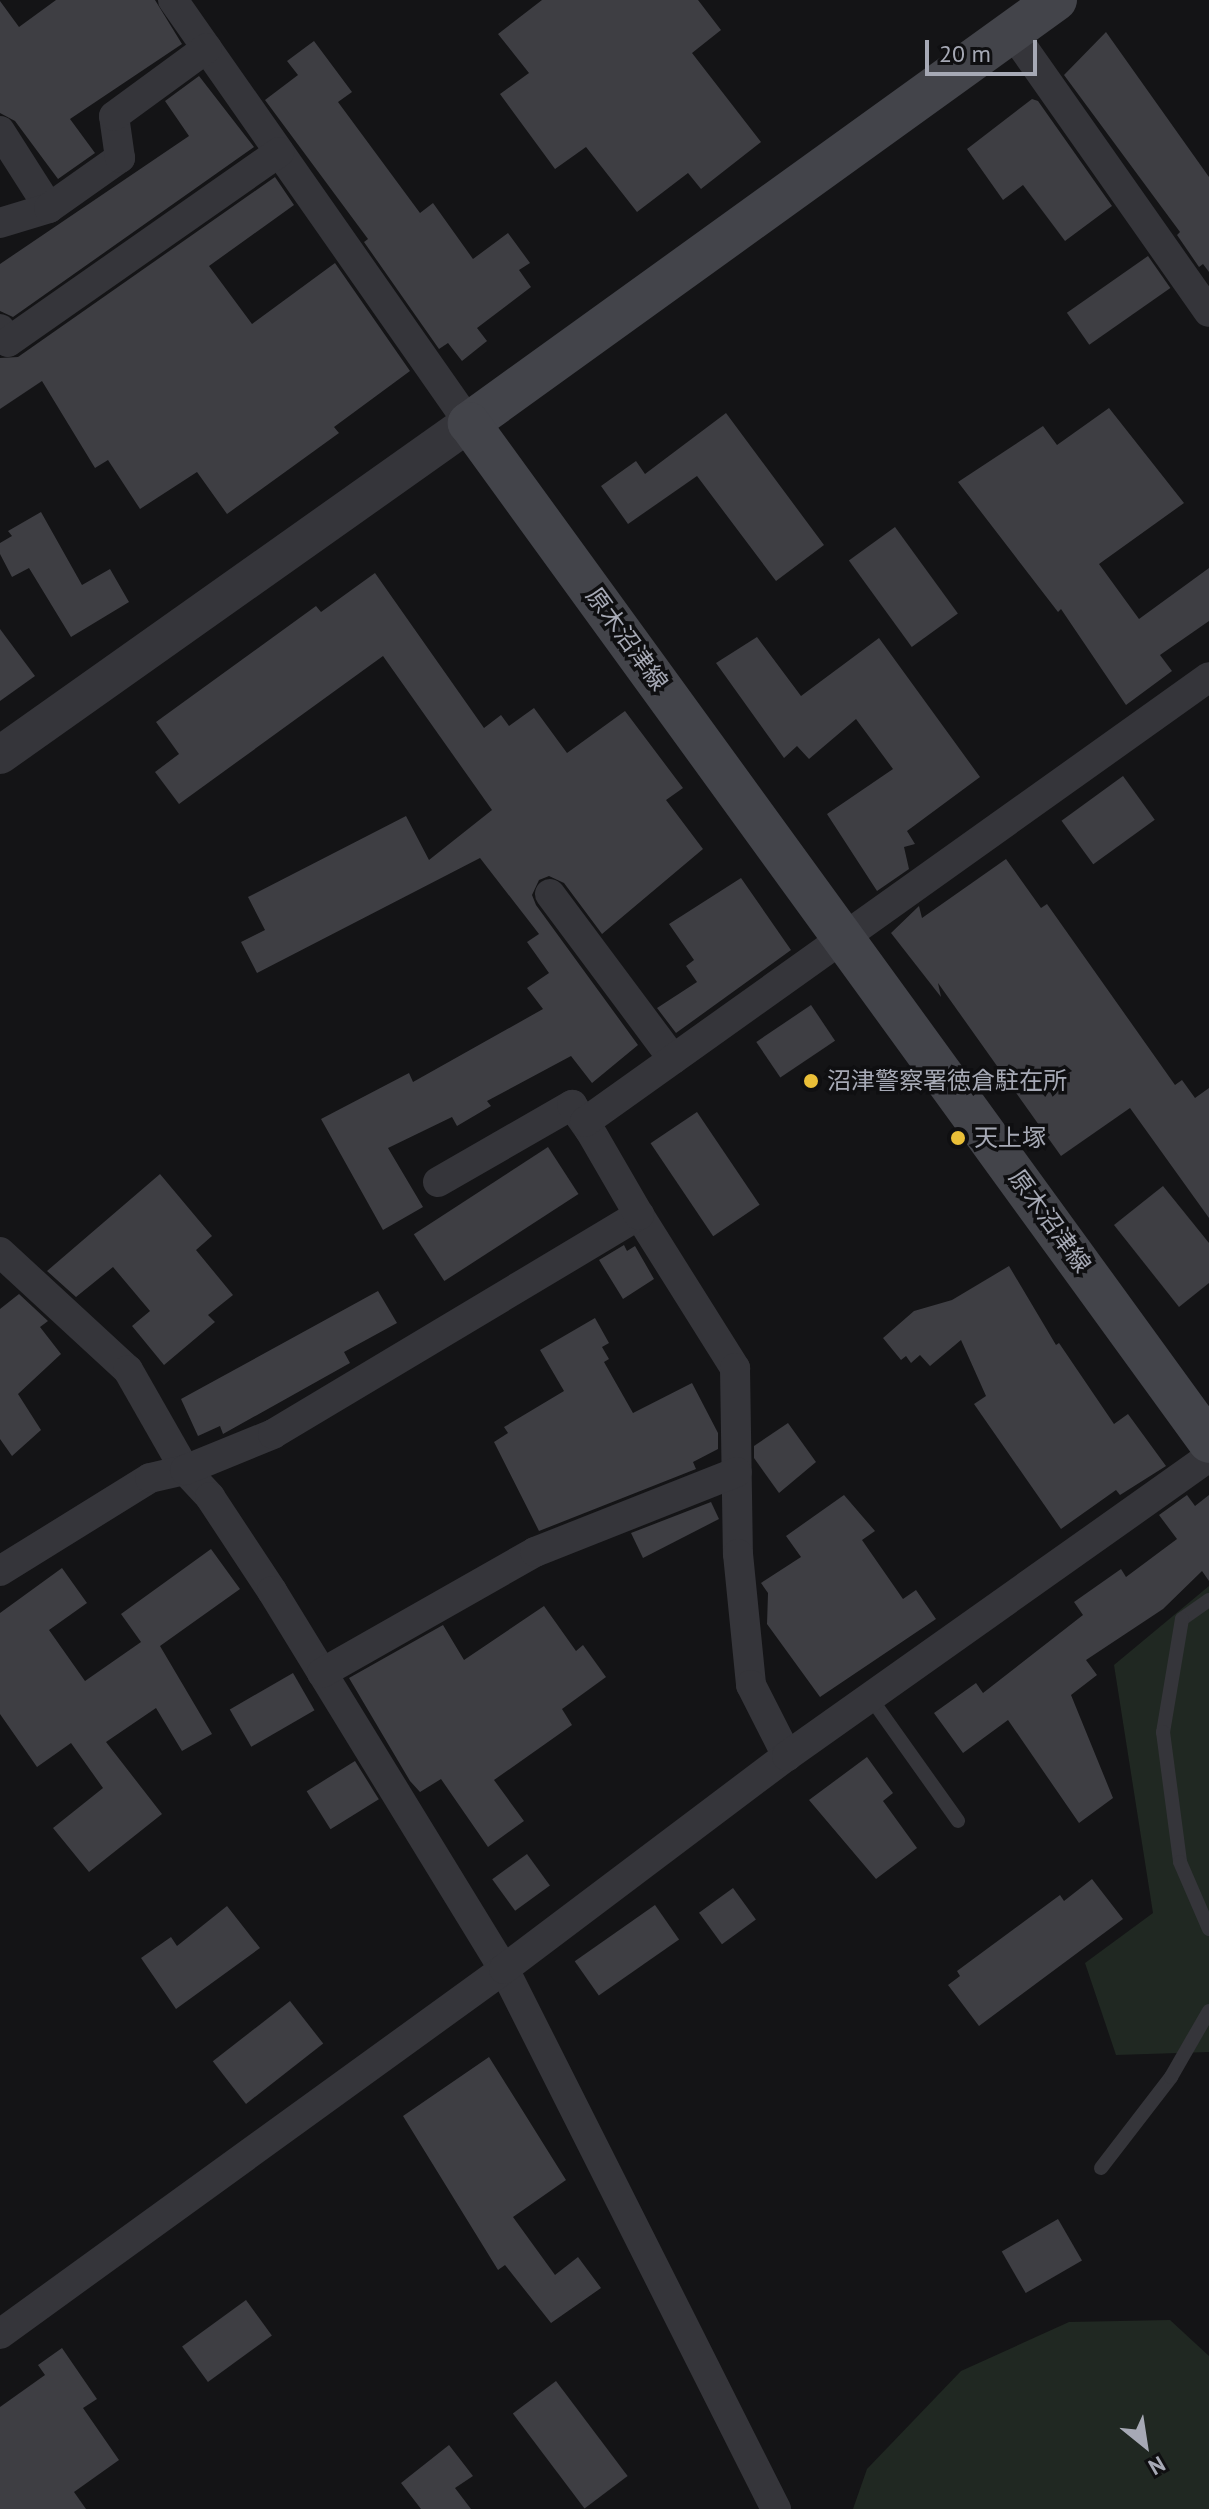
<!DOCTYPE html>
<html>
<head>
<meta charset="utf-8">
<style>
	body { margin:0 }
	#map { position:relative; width:1209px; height:2509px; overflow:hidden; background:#141416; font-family:"PT Sans","Noto Sans JP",sans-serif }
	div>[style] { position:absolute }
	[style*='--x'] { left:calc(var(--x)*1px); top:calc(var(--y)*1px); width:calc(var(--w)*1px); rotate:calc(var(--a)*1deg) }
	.green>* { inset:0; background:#202822 }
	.building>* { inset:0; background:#3e3e43; transform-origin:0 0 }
	.service>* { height:14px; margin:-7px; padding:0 7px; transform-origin:7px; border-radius:7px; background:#35353a }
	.minor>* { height:30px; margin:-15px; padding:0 15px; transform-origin:15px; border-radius:15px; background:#35353a }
	.tertiary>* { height:38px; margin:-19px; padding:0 19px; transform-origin:19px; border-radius:19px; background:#35353a }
	.secondary>* { height:42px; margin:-21px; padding:0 21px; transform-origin:21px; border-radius:21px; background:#43444a }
	.dots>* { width:22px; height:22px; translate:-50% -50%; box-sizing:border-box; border:4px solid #0f0f11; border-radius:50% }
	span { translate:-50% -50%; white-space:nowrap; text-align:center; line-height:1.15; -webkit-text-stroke:7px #0f0f11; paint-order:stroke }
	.street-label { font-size:24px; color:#a6a9b5 }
	.poi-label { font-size:24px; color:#a6a9b5 }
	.left { translate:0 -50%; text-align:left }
	.north { position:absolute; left:1105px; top:2405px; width:80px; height:80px; -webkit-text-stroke:6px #0f0f11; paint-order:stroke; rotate:150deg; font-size:22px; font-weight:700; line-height:32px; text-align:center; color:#a6a9b5 }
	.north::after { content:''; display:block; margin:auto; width:28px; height:36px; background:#a6a9b5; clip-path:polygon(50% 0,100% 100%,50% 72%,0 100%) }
	.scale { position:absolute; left:925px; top:40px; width:112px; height:36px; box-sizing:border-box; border:4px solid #a6a9b5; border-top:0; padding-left:10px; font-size:24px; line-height:28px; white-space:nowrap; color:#a6a9b5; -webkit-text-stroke:6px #0f0f11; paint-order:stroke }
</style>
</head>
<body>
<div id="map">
	<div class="green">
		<i style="clip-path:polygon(1209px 1586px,1209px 2052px,1116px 2055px,1085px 1963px,1153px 1913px,1114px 1665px)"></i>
		<i style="clip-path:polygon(1170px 2320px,1209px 2356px,1209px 2509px,853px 2509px,867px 2469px,961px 2371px,1069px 2322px)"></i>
	</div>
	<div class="building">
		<i style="clip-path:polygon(56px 0,155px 0,182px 44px,70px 119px,95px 153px,58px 179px,15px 121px,0 113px,0 1px,19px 27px)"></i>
		<i style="clip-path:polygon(542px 0,698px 0,721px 30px,692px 53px,761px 142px,701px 189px,688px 173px,637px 212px,586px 147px,555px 169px,500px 94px,529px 73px,498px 34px)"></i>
		<i style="clip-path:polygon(1106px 32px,1209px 177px,1209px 272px,1203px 264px,1199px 267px,1177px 235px,1180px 232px,1064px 75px)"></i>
		<i style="clip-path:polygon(314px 41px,352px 92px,338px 102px,420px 213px,433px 203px,473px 259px,508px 233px,530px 263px,519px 270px,531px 287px,477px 328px,487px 341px,462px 361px,448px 343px,439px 349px,364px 242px,368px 239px,265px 100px,298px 75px,287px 61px)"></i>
		<i style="clip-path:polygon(199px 76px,254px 147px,13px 317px,0 311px,0 264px,189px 136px,165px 101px)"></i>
		<i style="clip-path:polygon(1032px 99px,1038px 101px,1112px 206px,1065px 241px,1023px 185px,1003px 200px,967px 149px)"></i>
		<i style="clip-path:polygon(275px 177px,294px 205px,209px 266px,252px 324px,335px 263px,410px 371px,334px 427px,339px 433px,227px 514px,197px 472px,140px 509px,108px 460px,95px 468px,42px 381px,0 409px,0 358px,18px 357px)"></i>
		<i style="left:1148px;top:256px;width:39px;height:99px;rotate:55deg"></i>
		<i style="clip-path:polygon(1109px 408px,1184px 503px,1099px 564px,1139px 619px,1209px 568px,1209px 621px,1160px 655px,1172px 671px,1126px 705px,1061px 609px,1058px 612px,958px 482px,1043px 426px,1057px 445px)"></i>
		<i style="clip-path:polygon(726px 413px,824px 545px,776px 581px,697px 476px,628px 524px,601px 486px,636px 461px,645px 474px)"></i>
		<i style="clip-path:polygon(41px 512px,82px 585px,110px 569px,129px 602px,71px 637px,29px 568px,12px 577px,0 554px,0 543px,12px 536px,8px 531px)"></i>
		<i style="left:895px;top:527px;width:107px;height:57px;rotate:54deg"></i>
		<i style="clip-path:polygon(375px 573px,484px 728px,501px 715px,509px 726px,534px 708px,567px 753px,625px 711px,683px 788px,666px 800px,703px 849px,602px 934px,564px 883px,549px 876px,539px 880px,532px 895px,536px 905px,638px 1045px,592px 1083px,571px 1056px,487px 1101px,491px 1106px,457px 1126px,452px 1117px,388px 1148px,423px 1207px,383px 1230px,321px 1119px,409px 1073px,413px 1082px,543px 1009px,527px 988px,549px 973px,527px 942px,539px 934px,480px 858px,257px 973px,241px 942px,265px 930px,248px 897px,406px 816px,429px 860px,492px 810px,383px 656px,179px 804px,155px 772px,179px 754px,156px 722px,316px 606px,321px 612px)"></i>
		<i style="clip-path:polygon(0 629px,35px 676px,0 701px)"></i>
		<i style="clip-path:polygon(757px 637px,801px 696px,879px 638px,980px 777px,907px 831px,915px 844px,904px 847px,909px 869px,877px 891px,827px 814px,893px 769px,856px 719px,809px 759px,797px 746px,784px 758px,716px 663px)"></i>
		<i style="left:1123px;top:776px;width:54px;height:76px;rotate:54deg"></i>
		<i style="clip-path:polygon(1006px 859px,1041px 908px,1047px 904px,1175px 1085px,1182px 1080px,1195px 1098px,1209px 1088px,1209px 1218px,1130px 1108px,1061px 1156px,938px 983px,941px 997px,891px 933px,919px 906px,922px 918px)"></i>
		<i style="clip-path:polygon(741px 878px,791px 950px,676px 1033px,657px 1008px,697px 982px,686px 966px,694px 960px,669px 924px)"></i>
		<i style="left:811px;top:1005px;width:43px;height:66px;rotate:56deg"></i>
		<i style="left:697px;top:1112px;width:112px;height:56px;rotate:56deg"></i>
		<i style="left:548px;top:1147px;width:56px;height:160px;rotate:57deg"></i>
		<i style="clip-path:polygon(160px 1174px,212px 1236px,196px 1250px,233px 1295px,208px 1315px,215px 1322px,164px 1365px,132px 1326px,150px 1311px,113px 1267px,76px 1297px,47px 1271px)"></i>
		<i style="clip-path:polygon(1163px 1186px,1209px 1243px,1209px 1283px,1179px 1307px,1114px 1225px)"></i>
		<i style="clip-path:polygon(624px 1245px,627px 1251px,635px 1246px,654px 1279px,623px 1299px,599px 1260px)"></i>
		<i style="clip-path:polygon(1009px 1266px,1056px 1345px,1059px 1343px,1114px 1424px,1128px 1414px,1166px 1466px,1120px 1495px,1116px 1490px,1061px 1529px,974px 1404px,986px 1396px,961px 1340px,930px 1366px,920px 1355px,911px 1363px,906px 1356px,901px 1360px,883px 1338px,914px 1311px,952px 1300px)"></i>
		<i style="clip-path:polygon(378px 1291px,397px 1323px,344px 1352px,350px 1363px,223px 1434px,220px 1426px,198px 1436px,181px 1399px)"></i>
		<i style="clip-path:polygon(19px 1294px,48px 1321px,40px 1327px,61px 1354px,18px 1394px,41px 1430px,12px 1456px,0 1439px,0 1309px)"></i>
		<i style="clip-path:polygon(595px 1318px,609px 1343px,602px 1347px,609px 1359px,604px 1362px,633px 1413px,692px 1383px,718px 1433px,718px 1449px,693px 1462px,696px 1469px,539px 1531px,494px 1442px,508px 1433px,504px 1427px,564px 1391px,540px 1350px)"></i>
		<i style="clip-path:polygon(788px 1423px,816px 1462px,779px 1493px,754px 1458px,754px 1446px)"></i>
		<i style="clip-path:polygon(844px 1495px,875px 1531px,862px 1540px,903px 1599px,916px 1590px,936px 1619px,820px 1697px,767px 1624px,768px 1593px,761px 1583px,801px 1557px,786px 1536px)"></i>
		<i style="clip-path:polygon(1187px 1495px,1195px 1506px,1209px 1495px,1209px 1581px,1202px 1571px,1163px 1609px,1086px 1660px,1097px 1675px,1071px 1695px,1113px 1798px,1079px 1823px,1008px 1720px,963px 1753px,934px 1713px,976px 1683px,983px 1693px,1083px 1615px,1074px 1602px,1121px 1569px,1126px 1577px,1177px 1539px,1159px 1515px)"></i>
		<i style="clip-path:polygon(711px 1502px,719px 1519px,643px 1558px,631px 1533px)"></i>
		<i style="clip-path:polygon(211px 1549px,240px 1589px,160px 1646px,212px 1734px,182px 1751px,156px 1708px,106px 1742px,162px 1814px,89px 1872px,53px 1828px,103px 1788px,71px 1743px,37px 1767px,0 1714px,0 1613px,62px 1568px,87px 1603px,49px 1630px,85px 1681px,141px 1642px,121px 1614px)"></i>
		<i style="clip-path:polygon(544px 1606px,576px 1651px,583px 1645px,606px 1677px,562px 1709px,572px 1725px,494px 1780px,524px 1821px,488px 1847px,441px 1779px,420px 1792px,410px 1781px,349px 1678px,443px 1625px,464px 1660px)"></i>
		<i style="left:293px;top:1673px;width:43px;height:73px;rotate:60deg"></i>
		<i style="clip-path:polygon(867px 1757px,893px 1793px,883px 1801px,917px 1848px,876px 1879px,809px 1800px)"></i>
		<i style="left:355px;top:1761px;width:45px;height:57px;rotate:58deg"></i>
		<i style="left:527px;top:1854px;width:39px;height:43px;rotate:54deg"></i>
		<i style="clip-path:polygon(1092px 1879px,1123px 1919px,979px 2026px,948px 1985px,960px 1976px,957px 1971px,1060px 1895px,1064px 1901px)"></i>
		<i style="left:733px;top:1888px;width:39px;height:42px;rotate:54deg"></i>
		<i style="left:655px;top:1905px;width:42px;height:98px;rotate:55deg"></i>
		<i style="clip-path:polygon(227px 1906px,260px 1948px,176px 2009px,141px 1958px,171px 1937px,177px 1946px)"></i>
		<i style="left:290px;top:2001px;width:54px;height:98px;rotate:52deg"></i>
		<i style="clip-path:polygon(489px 2057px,566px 2180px,513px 2217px,555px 2275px,578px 2257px,601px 2288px,551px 2323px,505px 2265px,498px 2270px,403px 2116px)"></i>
		<i style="left:1058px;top:2219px;width:48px;height:65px;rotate:60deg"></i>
		<i style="left:246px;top:2300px;width:44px;height:79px;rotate:54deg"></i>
		<i style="clip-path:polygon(62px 2348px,97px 2399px,83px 2408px,119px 2460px,74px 2492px,86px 2509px,0 2509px,0 2407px,45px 2375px,38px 2365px)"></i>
		<i style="left:556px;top:2381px;width:119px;height:54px;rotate:53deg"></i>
		<i style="clip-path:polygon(449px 2445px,473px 2476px,455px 2488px,471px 2509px,421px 2509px,401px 2483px)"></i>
	</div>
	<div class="service">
		<i style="--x:1209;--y:1600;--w:33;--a:145"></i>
		<i style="--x:1182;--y:1619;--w:115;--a:99.5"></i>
		<i style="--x:1163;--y:1732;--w:131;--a:82.5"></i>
		<i style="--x:1180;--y:1862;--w:73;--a:66.6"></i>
		<i style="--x:870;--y:1697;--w:152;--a:54.6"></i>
		<i style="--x:1101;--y:2168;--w:115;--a:-52.4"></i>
		<i style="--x:1171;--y:2077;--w:76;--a:-60.1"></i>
	</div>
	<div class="minor">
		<i style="--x:173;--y:0;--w:516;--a:55.02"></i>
		<i style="--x:1012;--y:32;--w:342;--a:54.9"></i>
		<i style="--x:0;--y:131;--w:91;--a:57.5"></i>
		<i style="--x:0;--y:223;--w:51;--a:-17"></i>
		<i style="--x:49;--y:208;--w:87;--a:-35.2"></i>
		<i style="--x:120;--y:158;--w:42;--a:-98.1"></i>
		<i style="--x:114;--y:116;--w:115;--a:-36.2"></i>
		<i style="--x:0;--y:329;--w:15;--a:58"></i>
		<i style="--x:8;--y:342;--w:331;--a:-35"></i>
		<i style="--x:550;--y:894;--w:206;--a:53.3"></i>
		<i style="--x:438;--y:1182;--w:155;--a:-29.9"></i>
		<i style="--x:572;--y:1105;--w:32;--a:55"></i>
		<i style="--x:639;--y:1215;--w:181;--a:57.9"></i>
		<i style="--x:735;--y:1368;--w:186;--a:89.1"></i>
		<i style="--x:738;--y:1554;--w:132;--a:84.3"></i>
		<i style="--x:751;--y:1685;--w:80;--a:63.1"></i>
		<i style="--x:0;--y:1252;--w:174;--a:42.7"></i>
		<i style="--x:128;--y:1370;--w:115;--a:60.3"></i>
		<i style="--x:185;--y:1470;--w:37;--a:47"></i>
		<i style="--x:210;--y:1497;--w:113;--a:56.6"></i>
		<i style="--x:272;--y:1591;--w:444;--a:58.5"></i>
		<i style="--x:504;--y:1969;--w:605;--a:63.27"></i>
		<i style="--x:0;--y:1571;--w:176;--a:-31.8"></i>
		<i style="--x:150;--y:1478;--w:36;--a:-13"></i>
		<i style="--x:185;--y:1470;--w:95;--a:-22.2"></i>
		<i style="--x:273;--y:1434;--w:427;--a:-30.9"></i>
		<i style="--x:639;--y:1215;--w:108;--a:-120.1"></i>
		<i style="--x:585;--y:1122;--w:766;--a:-35.49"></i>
		<i style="--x:322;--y:1673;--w:245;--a:-29.6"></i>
		<i style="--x:535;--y:1552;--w:217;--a:-21.6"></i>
		<i style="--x:0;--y:2334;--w:622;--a:-35.91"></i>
		<i style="--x:504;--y:1969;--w:354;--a:-37"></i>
		<i style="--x:787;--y:1756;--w:517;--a:-35.32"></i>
	</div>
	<div class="tertiary">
		<i style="--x:0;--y:755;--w:575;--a:-35.29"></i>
	</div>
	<div class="secondary">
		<i style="--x:1056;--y:0;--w:724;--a:144.22"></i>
		<i style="--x:469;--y:423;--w:1259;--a:54.01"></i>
	</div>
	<div class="dots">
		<i style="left:811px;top:1081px;background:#eabf38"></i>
		<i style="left:958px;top:1138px;background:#eabf38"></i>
	</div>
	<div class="street-label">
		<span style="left:627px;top:639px;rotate:54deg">原木沼津線</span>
		<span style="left:1050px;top:1221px;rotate:54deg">原木沼津線</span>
	</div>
	<div class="poi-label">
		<span class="left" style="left:827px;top:1081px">沼津警察署徳倉駐在所</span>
		<span class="left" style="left:974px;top:1138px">天上塚</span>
	</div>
	<div class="north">N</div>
	<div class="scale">20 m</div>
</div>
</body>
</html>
